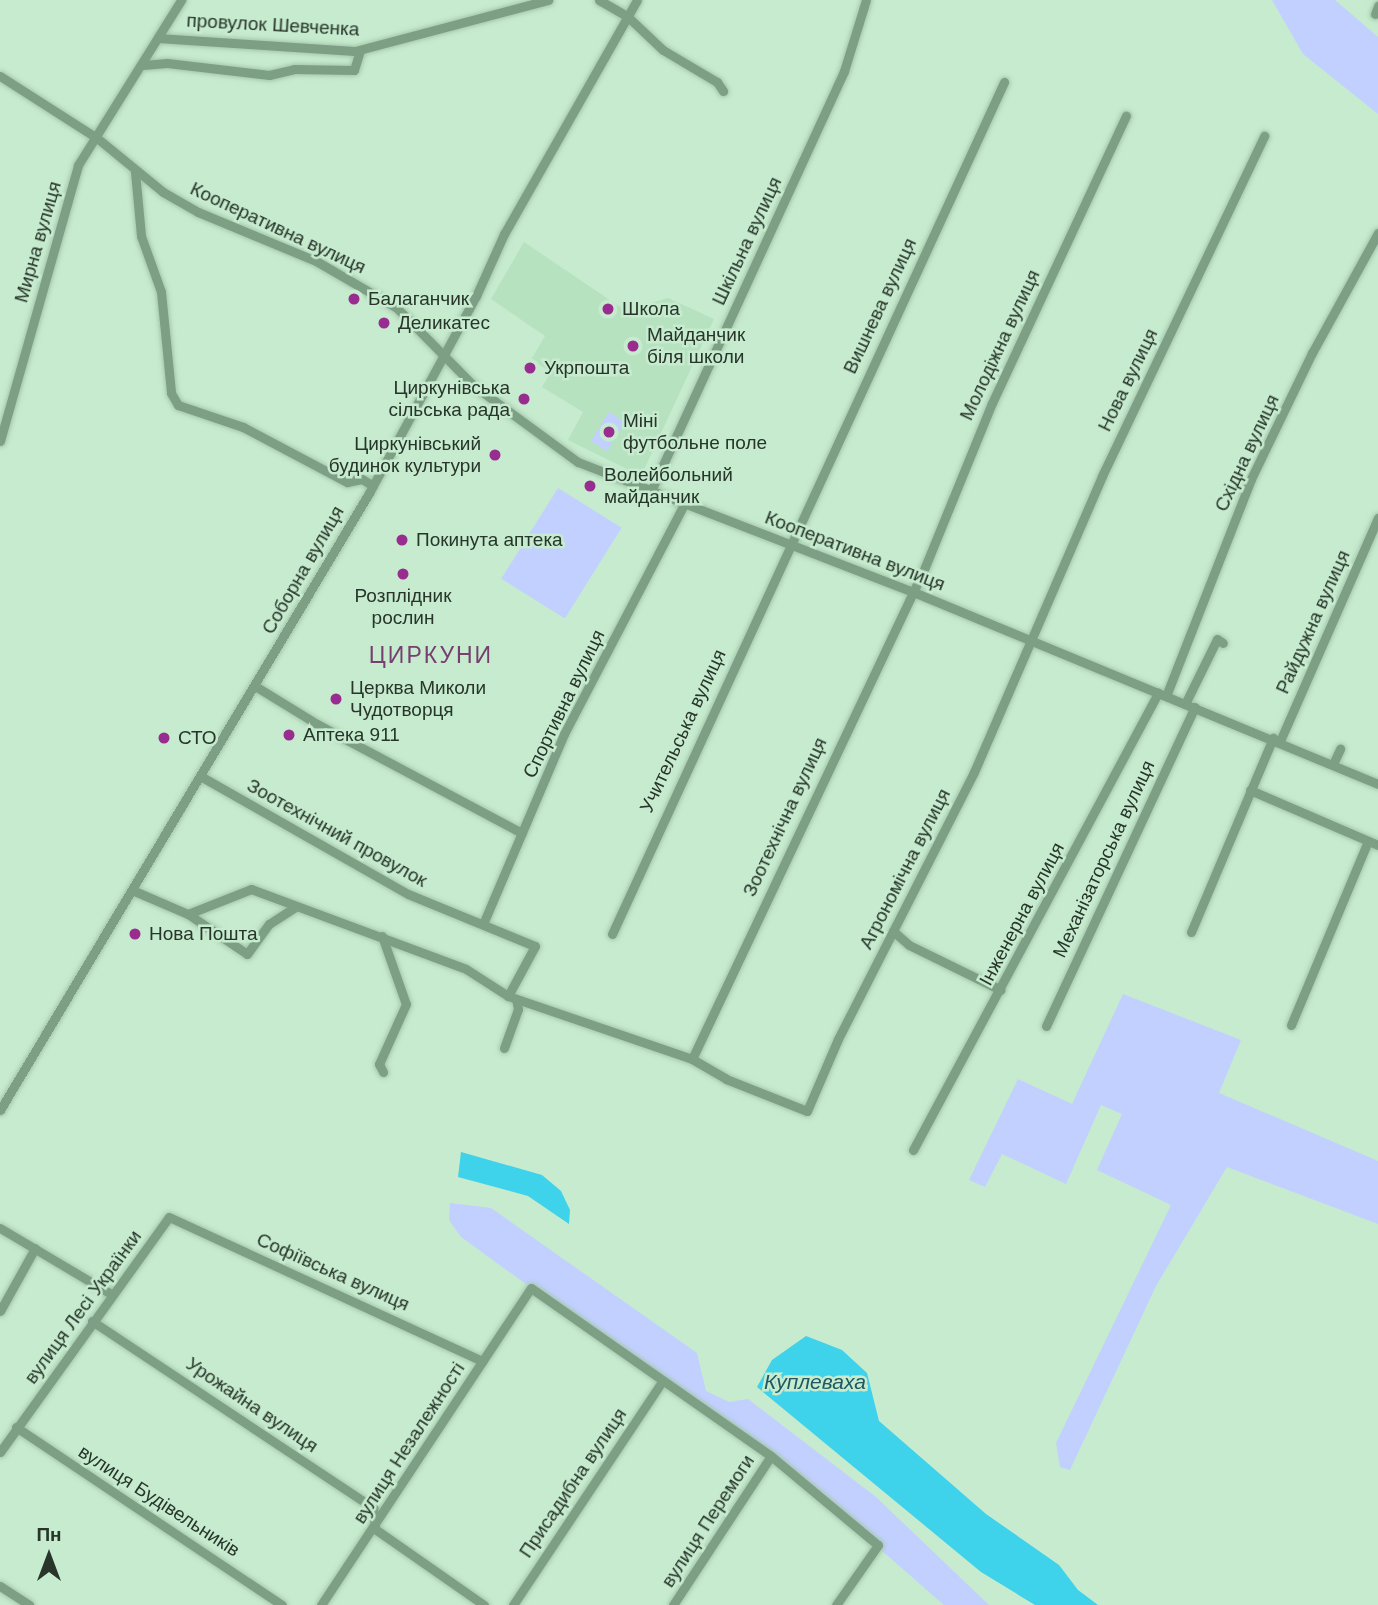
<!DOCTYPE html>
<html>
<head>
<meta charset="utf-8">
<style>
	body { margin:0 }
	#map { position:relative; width:1378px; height:1605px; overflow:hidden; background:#c6ebce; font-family:Arial,sans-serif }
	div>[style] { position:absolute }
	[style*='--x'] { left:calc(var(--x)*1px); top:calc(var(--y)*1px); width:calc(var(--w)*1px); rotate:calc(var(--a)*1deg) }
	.built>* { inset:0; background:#b6e2c0 }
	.green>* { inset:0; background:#c2d0ff; transform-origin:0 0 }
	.water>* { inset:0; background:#3ed2eb }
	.roads { filter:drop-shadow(0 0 2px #a6c7ad) drop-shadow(0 0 2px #a6c7ad) }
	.minor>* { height:9px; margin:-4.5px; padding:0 4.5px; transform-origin:4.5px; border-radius:4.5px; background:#7da085 }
	.dots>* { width:19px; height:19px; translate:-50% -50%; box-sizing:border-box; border:4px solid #c6ebce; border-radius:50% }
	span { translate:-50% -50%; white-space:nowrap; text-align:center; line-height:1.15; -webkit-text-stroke:5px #c6ebce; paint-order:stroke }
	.street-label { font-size:19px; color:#27352a }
	.poi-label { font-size:19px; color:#27352a }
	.left { translate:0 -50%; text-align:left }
	.right { translate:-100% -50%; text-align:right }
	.water-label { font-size:21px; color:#1f5964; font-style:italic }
	.quarter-label { font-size:23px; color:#763f6f; letter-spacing:2px }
	.north { position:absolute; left:14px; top:1521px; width:70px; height:70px; -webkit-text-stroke:5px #c6ebce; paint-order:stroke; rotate:0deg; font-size:19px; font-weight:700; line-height:28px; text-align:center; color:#27352a }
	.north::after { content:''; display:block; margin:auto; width:24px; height:32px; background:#27352a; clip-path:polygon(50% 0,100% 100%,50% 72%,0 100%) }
</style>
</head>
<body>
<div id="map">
	<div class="built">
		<i style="clip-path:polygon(524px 242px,626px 311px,668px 298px,714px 319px,641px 476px,568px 440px,583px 412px,542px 387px,551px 372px,531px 360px,545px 336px,491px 299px)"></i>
	</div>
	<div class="green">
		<i style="clip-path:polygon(1272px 0,1335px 0,1378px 37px,1378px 114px,1303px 54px)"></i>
		<i style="left:609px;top:412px;width:19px;height:34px;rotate:32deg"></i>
		<i style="left:558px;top:488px;width:75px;height:107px;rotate:32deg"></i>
		<i style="clip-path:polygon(1123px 994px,1241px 1040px,1219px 1093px,1378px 1161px,1378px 1224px,1227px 1167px,1156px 1286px,1070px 1470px,1060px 1467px,1056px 1443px,1171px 1205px,1097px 1170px,1122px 1114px,1101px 1105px,1066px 1184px,1002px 1154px,985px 1187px,969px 1180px,1018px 1079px,1072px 1104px)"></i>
		<i style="clip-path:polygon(450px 1203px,491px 1208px,697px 1353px,706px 1391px,729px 1402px,748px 1399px,876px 1497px,989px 1605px,944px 1605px,819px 1496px,461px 1237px,449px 1220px)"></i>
	</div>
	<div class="water">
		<i style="clip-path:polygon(461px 1152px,542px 1175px,561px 1191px,570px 1210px,569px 1224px,528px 1196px,458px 1177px)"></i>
		<i style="clip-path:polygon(806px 1336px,842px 1350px,867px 1373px,879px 1421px,986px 1514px,1059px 1565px,1078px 1590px,1098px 1605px,1035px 1605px,981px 1572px,757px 1387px,772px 1360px)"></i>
	</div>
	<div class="roads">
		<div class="minor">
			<i style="--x:599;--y:0;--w:34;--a:30"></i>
			<i style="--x:628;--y:17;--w:48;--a:43.3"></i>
			<i style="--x:663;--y:50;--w:63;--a:30.7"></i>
			<i style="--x:717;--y:82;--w:11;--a:56"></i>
			<i style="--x:1375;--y:14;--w:9;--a:-69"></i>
			<i style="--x:158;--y:38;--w:197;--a:3.8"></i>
			<i style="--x:355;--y:51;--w:200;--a:-14.8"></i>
			<i style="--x:143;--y:65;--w:24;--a:-5"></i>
			<i style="--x:167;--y:63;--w:103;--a:6.7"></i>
			<i style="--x:269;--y:75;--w:26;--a:-13"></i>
			<i style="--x:294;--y:69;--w:60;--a:1"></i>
			<i style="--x:354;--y:70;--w:21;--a:-73"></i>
			<i style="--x:0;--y:76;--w:115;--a:32.6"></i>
			<i style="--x:97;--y:138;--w:85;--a:39.3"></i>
			<i style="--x:163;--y:192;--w:40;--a:29.7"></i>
			<i style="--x:198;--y:212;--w:128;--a:22.6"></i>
			<i style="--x:316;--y:261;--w:94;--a:30.1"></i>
			<i style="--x:397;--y:308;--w:108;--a:45.4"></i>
			<i style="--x:473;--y:385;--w:130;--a:36.3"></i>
			<i style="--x:578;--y:462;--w:357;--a:21.2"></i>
			<i style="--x:911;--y:591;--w:505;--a:22.45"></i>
			<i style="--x:135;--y:172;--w:64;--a:84.6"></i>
			<i style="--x:141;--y:236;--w:59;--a:70.3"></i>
			<i style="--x:161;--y:292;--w:101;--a:84.3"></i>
			<i style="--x:171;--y:393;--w:14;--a:60"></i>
			<i style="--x:178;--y:405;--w:69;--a:18.7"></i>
			<i style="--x:243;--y:427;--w:118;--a:27.9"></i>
			<i style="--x:347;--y:482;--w:15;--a:-11"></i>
			<i style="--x:362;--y:479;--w:13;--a:32"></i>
			<i style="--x:0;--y:441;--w:287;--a:-74.2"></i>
			<i style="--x:78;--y:165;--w:195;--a:-58"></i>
			<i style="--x:650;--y:493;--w:464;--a:-65.3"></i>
			<i style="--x:844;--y:71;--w:74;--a:-72.8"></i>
			<i style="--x:255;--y:686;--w:73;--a:31.5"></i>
			<i style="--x:317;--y:724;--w:232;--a:28"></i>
			<i style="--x:1166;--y:696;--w:233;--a:-68.6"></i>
			<i style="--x:1251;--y:479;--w:140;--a:-64.2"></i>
			<i style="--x:1312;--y:353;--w:137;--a:-61.2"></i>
			<i style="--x:1185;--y:704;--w:72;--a:-63.8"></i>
			<i style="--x:1217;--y:639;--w:7;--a:34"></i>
			<i style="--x:1280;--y:741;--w:244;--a:-66.3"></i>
			<i style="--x:1333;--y:764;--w:17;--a:-65"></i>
			<i style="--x:202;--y:777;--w:237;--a:29.6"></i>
			<i style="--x:408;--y:894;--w:137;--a:22.3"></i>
			<i style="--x:535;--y:946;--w:57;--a:118.4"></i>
			<i style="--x:508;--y:996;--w:194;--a:18.9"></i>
			<i style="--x:692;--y:1059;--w:39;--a:30"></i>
			<i style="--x:726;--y:1079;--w:87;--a:21.6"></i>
			<i style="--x:807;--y:1111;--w:78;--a:-66.7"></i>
			<i style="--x:838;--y:1039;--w:300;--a:-63"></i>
			<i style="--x:974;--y:772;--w:322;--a:-66.6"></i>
			<i style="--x:1102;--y:476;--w:377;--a:-64.5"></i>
			<i style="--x:1250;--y:790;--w:139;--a:23.3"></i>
			<i style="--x:132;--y:890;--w:61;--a:23.2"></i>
			<i style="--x:188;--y:914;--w:68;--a:-21.6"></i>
			<i style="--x:251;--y:889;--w:229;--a:20.4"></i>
			<i style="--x:466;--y:969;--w:50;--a:32.7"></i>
			<i style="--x:188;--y:914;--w:71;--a:34.1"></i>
			<i style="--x:247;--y:954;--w:37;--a:-54"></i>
			<i style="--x:269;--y:924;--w:31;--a:-33"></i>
			<i style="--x:483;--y:924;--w:207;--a:-66.9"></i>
			<i style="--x:564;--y:734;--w:261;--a:-62.4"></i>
			<i style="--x:893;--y:931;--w:21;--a:41"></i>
			<i style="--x:909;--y:945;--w:102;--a:26.1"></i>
			<i style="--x:1191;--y:932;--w:211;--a:-67.1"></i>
			<i style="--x:612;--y:934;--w:938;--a:-65.29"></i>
			<i style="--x:382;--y:936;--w:72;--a:70.6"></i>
			<i style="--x:406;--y:1004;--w:66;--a:114.2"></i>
			<i style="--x:379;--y:1064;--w:9;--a:63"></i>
			<i style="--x:1291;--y:1025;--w:199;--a:-67.3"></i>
			<i style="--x:1046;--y:1026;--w:352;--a:-65"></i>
			<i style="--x:504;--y:1048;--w:41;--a:-70.3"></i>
			<i style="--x:518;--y:1009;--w:10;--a:-101"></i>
			<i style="--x:692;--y:1059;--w:544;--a:-64.66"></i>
			<i style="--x:925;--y:567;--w:177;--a:-67.8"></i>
			<i style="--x:992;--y:403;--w:317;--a:-65"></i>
			<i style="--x:0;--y:1110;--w:719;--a:-59.12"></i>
			<i style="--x:369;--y:493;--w:224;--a:-61.5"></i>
			<i style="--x:476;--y:296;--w:68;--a:-65.7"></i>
			<i style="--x:504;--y:234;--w:269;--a:-60.4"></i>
			<i style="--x:913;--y:1150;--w:519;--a:-61.8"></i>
			<i style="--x:0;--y:1228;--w:129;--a:30.7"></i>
			<i style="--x:0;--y:1311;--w:72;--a:-60.9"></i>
			<i style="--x:92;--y:1321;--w:338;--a:33.6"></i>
			<i style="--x:373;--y:1508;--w:20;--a:84"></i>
			<i style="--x:16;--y:1427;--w:320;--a:33.8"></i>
			<i style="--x:0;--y:1452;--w:289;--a:-54.3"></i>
			<i style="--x:169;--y:1217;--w:345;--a:24.7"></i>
			<i style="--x:375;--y:1529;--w:133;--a:34.9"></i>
			<i style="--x:0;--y:1586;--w:35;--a:33"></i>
			<i style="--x:321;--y:1605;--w:380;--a:-56.5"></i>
			<i style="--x:531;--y:1288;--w:293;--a:35"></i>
			<i style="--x:771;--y:1456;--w:139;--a:39.8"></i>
			<i style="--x:878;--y:1545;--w:73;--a:125"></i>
			<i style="--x:513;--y:1605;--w:270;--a:-56.3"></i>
			<i style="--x:673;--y:1605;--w:178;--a:-56.7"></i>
		</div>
	</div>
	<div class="dots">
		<i style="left:354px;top:299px;background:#982d8f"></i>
		<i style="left:608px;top:309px;background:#982d8f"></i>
		<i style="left:384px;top:323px;background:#982d8f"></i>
		<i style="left:633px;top:346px;background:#982d8f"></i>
		<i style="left:530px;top:368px;background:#982d8f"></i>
		<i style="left:524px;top:399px;background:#982d8f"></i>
		<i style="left:609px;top:432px;background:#982d8f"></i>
		<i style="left:495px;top:455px;background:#982d8f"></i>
		<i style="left:590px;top:486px;background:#982d8f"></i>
		<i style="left:402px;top:540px;background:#982d8f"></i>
		<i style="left:403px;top:574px;background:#982d8f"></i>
		<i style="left:336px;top:699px;background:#982d8f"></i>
		<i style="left:289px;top:735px;background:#982d8f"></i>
		<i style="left:164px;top:738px;background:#982d8f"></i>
		<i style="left:135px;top:934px;background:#982d8f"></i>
	</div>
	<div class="street-label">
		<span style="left:273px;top:25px;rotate:3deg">провулок Шевченка</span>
		<span style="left:278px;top:228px;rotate:25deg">Кооперативна вулиця</span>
		<span style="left:747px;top:241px;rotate:-65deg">Шкільна вулиця</span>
		<span style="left:38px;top:242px;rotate:-74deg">Мирна вулиця</span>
		<span style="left:880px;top:306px;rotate:-65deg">Вишнева вулиця</span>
		<span style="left:1000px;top:345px;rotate:-65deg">Молодіжна вулиця</span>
		<span style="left:1128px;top:380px;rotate:-64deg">Нова вулиця</span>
		<span style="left:1247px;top:453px;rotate:-65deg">Східна вулиця</span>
		<span style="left:855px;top:551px;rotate:21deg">Кооперативна вулиця</span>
		<span style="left:303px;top:570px;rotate:-60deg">Соборна вулиця</span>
		<span style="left:1313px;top:622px;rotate:-66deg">Райдужна вулиця</span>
		<span style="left:564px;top:704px;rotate:-64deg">Спортивна вулиця</span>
		<span style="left:683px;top:731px;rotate:-65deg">Учительська вулиця</span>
		<span style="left:785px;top:817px;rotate:-65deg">Зоотехнічна вулиця</span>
		<span style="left:337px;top:833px;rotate:29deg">Зоотехнічний провулок</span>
		<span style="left:1104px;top:859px;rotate:-65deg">Механізаторська вулиця</span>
		<span style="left:905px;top:869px;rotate:-63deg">Агрономічна вулиця</span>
		<span style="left:1022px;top:914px;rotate:-62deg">Інженерна вулиця</span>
		<span style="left:333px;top:1272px;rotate:24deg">Софіївська вулиця</span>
		<span style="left:83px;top:1307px;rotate:-54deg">вулиця Лесі Українки</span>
		<span style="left:252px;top:1405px;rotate:34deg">Урожайна вулиця</span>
		<span style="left:409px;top:1443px;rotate:-57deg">вулиця Незалежності</span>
		<span style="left:573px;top:1483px;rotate:-56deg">Присадибна вулиця</span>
		<span style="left:159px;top:1501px;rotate:33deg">вулиця Будівельників</span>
		<span style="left:708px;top:1521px;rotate:-57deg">вулиця Перемоги</span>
	</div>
	<div class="poi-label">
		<span class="left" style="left:368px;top:299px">Балаганчик</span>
		<span class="left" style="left:622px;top:309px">Школа</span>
		<span class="left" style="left:398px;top:323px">Деликатес</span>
		<span class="left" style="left:647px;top:346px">Майданчик<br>біля школи</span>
		<span class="left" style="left:544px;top:368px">Укрпошта</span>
		<span class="right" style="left:510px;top:399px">Циркунівська<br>сільська рада</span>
		<span class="left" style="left:623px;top:432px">Міні<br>футбольне поле</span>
		<span class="right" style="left:481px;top:455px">Циркунівський<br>будинок культури</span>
		<span class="left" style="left:604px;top:486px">Волейбольний<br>майданчик</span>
		<span class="left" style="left:416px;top:540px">Покинута аптека</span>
		<span style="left:403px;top:607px">Розплідник<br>рослин</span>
		<span class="left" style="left:350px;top:699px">Церква Миколи<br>Чудотворця</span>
		<span class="left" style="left:303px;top:735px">Аптека 911</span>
		<span class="left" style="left:178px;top:738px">СТО</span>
		<span class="left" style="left:149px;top:934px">Нова Пошта</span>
	</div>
	<div class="water-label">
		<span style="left:815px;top:1382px">Куплеваха</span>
	</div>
	<div class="quarter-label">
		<span style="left:431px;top:655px">ЦИРКУНИ</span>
	</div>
	<div class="north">Пн</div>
</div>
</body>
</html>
